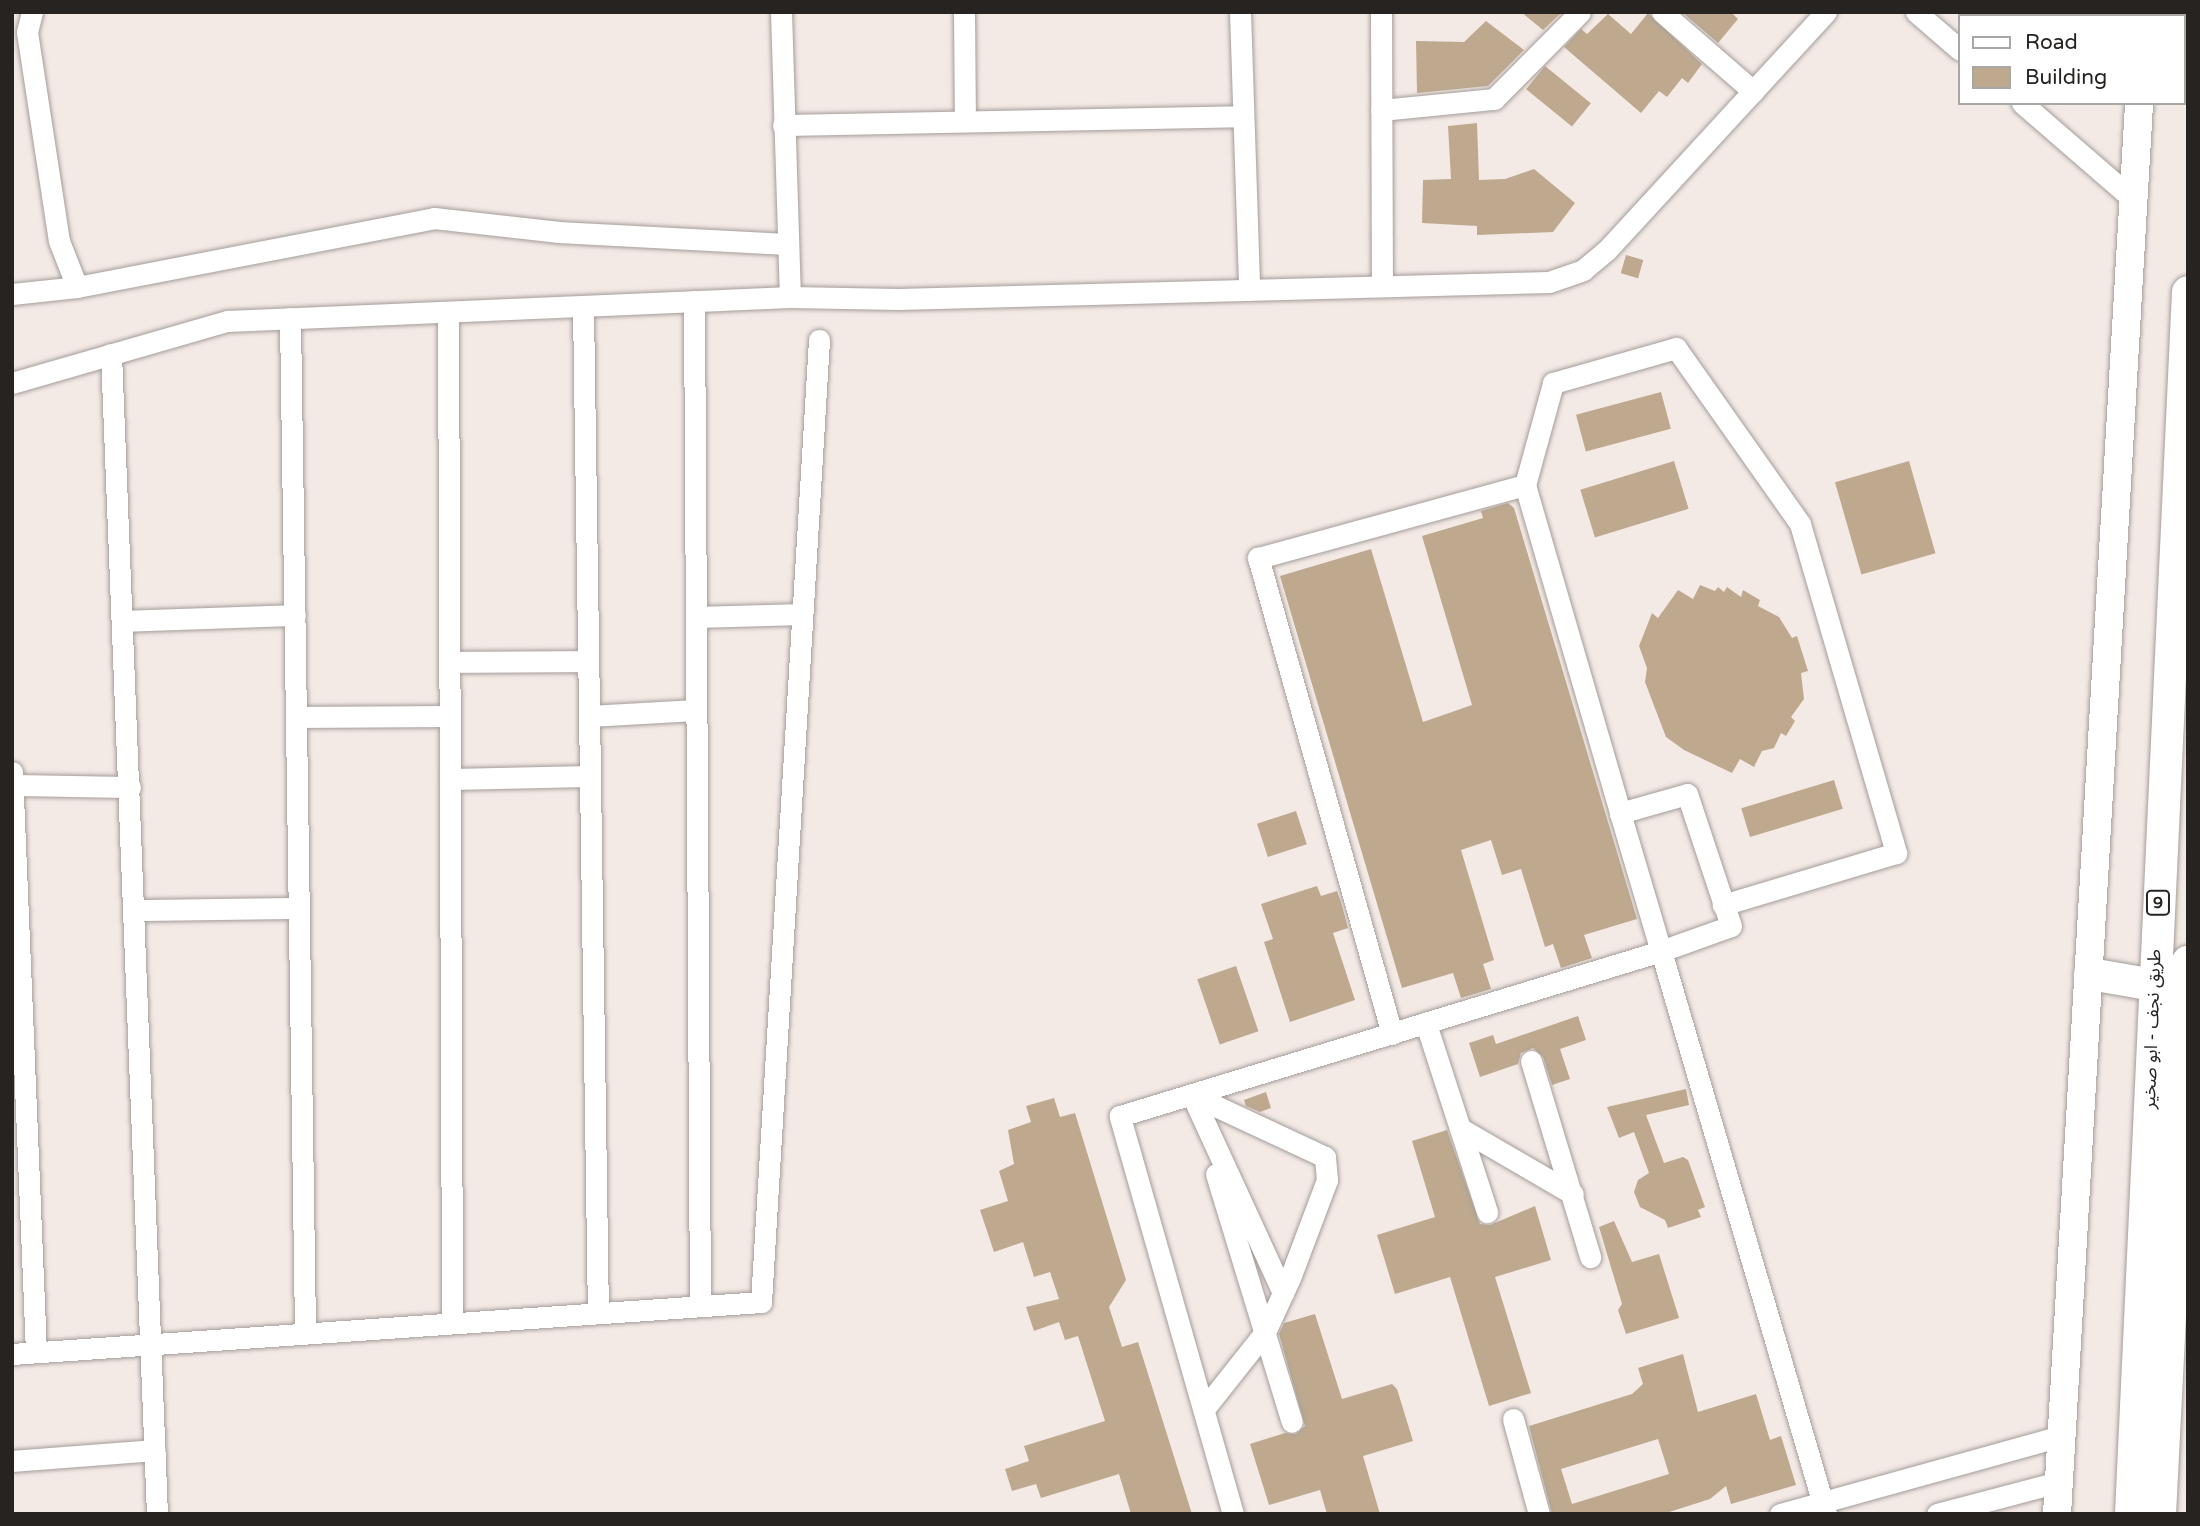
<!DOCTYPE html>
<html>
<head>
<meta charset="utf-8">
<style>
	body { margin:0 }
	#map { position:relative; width:2200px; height:1526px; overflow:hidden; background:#f3eae6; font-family:"Varela Round","Noto Sans Arabic",sans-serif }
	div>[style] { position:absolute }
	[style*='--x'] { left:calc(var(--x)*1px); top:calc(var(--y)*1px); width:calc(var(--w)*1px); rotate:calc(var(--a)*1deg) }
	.building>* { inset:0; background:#bea98f; transform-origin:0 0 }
	.roads { filter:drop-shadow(0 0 2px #a59d99) drop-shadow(0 0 2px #a59d99) }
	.minor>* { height:21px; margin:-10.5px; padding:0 10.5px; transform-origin:10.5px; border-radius:10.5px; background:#fff }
	.major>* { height:28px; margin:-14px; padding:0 14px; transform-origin:14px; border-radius:14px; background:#fff }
	.highway>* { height:32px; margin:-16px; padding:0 16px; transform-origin:16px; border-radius:16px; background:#fff }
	span { translate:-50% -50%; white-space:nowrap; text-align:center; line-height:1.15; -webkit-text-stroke:6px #fff; paint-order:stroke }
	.shield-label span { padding:2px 5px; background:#fff; border:2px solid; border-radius:5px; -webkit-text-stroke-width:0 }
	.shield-label { font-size:16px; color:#262321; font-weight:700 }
	.street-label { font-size:18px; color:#262321 }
	.frame { position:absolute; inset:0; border:14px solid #262321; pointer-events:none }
	.legend { position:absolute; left:1958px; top:14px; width:228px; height:91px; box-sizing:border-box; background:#fff; border:2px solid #a8a7a6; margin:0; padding:9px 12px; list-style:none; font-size:21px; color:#262321 }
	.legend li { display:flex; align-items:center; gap:14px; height:35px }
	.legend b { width:35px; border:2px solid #a8a7a6 }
</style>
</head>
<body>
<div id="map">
	<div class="building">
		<i style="clip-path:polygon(1521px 12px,1560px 12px,1561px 13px,1543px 30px)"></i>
		<i style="clip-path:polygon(1682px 12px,1731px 12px,1738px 19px,1718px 43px)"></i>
		<i style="clip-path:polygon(1648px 13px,1702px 64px,1688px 83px,1682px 78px,1667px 97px,1659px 91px,1641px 113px,1564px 47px,1581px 29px,1587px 34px,1608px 14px,1631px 34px)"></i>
		<i style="clip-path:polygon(1486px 21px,1524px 50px,1488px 86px,1417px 93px,1416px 41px,1464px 42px)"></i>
		<i style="left:1545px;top:66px;width:59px;height:30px;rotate:39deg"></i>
		<i style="clip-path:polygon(1477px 123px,1479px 180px,1505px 179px,1534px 169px,1575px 203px,1553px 232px,1477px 235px,1477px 226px,1422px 223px,1423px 180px,1451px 179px,1448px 126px)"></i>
		<i style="left:1626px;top:255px;width:18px;height:19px;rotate:16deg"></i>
		<i style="left:1661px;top:392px;width:38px;height:88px;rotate:75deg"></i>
		<i style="left:1674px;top:461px;width:50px;height:98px;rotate:73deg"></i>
		<i style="left:1909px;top:461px;width:96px;height:77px;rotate:74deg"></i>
		<i style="clip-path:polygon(1508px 503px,1514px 508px,1637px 919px,1584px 935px,1592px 958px,1561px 968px,1553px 944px,1545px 947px,1521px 869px,1502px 875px,1491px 840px,1461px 850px,1494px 960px,1483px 964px,1491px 989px,1461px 998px,1453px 973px,1402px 988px,1280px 576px,1371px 549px,1423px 722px,1472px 705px,1422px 536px,1483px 518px,1481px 511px)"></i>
		<i style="clip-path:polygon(1700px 585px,1715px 591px,1718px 587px,1724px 592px,1727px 587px,1741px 597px,1743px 590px,1760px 600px,1758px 606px,1779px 617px,1792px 638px,1797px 636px,1808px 671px,1801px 673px,1804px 699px,1791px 717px,1795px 721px,1786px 736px,1781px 733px,1774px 748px,1762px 751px,1754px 767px,1740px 759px,1732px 773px,1684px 750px,1666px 737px,1645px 682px,1647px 668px,1639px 646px,1652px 613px,1658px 618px,1678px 590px,1693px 599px)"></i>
		<i style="left:1834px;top:780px;width:30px;height:97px;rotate:73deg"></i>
		<i style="left:1296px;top:811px;width:35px;height:41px;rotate:72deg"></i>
		<i style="clip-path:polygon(1317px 886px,1321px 896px,1337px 891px,1341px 902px,1348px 928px,1333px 933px,1355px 1000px,1290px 1022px,1264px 942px,1273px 939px,1261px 904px)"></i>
		<i style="left:1236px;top:966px;width:69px;height:41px;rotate:71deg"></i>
		<i style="clip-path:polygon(1578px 1016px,1586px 1040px,1560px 1049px,1570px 1079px,1552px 1085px,1543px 1057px,1533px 1048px,1521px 1053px,1518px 1064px,1480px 1077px,1469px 1043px,1493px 1035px,1496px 1044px)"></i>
		<i style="clip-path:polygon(1686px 1089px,1689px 1105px,1646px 1115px,1664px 1163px,1683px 1157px,1688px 1160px,1705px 1207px,1698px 1210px,1701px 1217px,1668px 1228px,1665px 1220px,1640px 1207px,1634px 1192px,1638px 1180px,1649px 1173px,1634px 1132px,1619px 1138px,1607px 1107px)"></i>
		<i style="clip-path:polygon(1266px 1092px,1271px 1108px,1260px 1112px,1246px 1106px,1244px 1100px)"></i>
		<i style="clip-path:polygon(1054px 1098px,1060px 1117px,1075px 1113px,1126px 1280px,1109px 1307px,1122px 1347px,1138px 1342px,1192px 1514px,1131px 1514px,1119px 1474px,1041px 1498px,1036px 1484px,1012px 1491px,1005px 1469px,1029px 1461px,1024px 1446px,1105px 1421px,1078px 1336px,1065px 1340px,1059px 1322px,1034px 1331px,1026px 1307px,1059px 1299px,1050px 1272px,1034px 1277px,1023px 1242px,994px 1252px,980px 1210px,1008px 1201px,999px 1171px,1014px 1164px,1008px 1130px,1031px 1122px,1026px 1106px)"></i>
		<i style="clip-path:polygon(1447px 1130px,1480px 1224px,1490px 1225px,1535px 1206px,1551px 1260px,1495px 1277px,1531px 1393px,1489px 1406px,1450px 1277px,1395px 1294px,1377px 1235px,1435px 1217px,1412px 1141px)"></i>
		<i style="clip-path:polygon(1614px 1221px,1632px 1262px,1659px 1254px,1679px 1318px,1626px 1334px,1618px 1310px,1622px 1304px,1599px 1227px)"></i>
		<i style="clip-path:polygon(1315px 1314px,1342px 1399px,1392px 1384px,1397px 1389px,1413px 1441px,1363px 1456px,1380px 1514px,1327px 1514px,1320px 1490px,1269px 1505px,1250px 1444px,1285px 1433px,1296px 1434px,1305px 1426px,1279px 1334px,1284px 1323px)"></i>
		<i style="clip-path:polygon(evenodd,1683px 1354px,1698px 1412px,1756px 1394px,1770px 1440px,1781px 1436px,1796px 1485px,1731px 1504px,1726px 1486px,1710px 1499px,1663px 1514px,1552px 1514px,1529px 1426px,1632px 1394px,1643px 1384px,1638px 1368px,1683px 1354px,1658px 1439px,1669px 1474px,1572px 1504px,1561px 1469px,1658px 1439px)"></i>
	</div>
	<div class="roads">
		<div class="minor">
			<i style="--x:32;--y:12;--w:21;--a:104"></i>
			<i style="--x:27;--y:32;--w:211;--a:81.3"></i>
			<i style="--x:59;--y:241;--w:49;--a:68.6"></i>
			<i style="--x:781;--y:12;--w:285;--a:88.2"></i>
			<i style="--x:964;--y:12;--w:109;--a:89.5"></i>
			<i style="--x:1240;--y:12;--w:278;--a:88.1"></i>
			<i style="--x:1381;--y:12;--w:274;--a:89.8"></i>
			<i style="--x:1662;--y:12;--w:121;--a:41"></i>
			<i style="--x:1916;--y:12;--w:58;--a:40.8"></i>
			<i style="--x:2022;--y:103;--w:148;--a:40.9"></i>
			<i style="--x:1381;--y:110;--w:114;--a:-5.6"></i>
			<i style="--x:1494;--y:99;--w:122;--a:-45.3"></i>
			<i style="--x:783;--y:125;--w:460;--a:-1.1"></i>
			<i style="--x:12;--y:294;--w:65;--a:-6.1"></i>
			<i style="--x:77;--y:287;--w:364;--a:-10.9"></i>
			<i style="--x:434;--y:218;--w:126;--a:6.4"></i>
			<i style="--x:559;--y:232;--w:227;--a:3"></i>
			<i style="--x:694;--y:301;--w:1005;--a:89.66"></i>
			<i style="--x:583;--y:306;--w:1007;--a:89.15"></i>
			<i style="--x:448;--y:312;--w:1011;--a:89.77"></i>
			<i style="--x:290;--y:318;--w:1015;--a:89.15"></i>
			<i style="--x:111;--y:354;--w:1161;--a:87.73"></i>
			<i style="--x:12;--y:383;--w:224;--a:-16.1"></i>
			<i style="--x:227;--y:321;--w:564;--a:-2.44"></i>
			<i style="--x:790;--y:297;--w:108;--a:1.1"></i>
			<i style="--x:898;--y:299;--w:651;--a:-1.5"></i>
			<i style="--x:1549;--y:282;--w:36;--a:-19"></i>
			<i style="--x:1583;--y:270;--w:30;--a:-40"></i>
			<i style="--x:1606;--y:251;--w:325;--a:-47.4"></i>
			<i style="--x:1525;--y:485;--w:106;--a:-74.6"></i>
			<i style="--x:1553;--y:383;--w:128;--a:-15.9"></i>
			<i style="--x:1676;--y:348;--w:215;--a:54.8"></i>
			<i style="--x:1800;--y:524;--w:343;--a:73.7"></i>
			<i style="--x:1896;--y:853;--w:181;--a:163.3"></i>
			<i style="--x:696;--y:617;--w:106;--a:-1.6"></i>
			<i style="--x:123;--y:621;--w:172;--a:-2"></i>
			<i style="--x:449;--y:662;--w:139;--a:-0.4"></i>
			<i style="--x:589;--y:716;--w:107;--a:-3.2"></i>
			<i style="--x:296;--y:717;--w:153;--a:-0.4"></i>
			<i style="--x:12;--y:772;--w:580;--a:87.63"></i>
			<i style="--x:450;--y:779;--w:140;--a:-1.2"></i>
			<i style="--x:13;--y:785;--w:117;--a:1"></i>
			<i style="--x:135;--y:910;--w:164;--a:-0.7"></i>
			<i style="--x:1426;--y:1024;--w:198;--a:72"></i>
			<i style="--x:1392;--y:1034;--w:495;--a:-105.7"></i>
			<i style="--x:1258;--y:558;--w:277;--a:-15.3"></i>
			<i style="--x:1525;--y:485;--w:341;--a:73.8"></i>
			<i style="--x:1620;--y:813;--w:144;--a:73.5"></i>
			<i style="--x:1661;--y:951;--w:74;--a:-19.7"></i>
			<i style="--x:1731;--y:926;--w:139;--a:-108.4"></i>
			<i style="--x:1687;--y:794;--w:70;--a:164.2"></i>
			<i style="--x:1531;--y:1061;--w:205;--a:73.2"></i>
			<i style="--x:1463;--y:1130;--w:127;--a:30.2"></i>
			<i style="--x:1216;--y:1174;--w:259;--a:73"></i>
			<i style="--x:12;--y:1354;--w:751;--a:-3.97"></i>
			<i style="--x:761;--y:1302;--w:964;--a:-86.55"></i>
			<i style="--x:1204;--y:1409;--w:98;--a:-51.6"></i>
			<i style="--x:1265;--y:1332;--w:60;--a:-65.2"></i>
			<i style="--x:1290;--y:1278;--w:105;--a:-69.3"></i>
			<i style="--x:1327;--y:1180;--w:23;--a:-95"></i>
			<i style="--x:1325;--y:1157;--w:147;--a:-155"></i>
			<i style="--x:1192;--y:1095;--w:218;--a:65.3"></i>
			<i style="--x:1513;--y:1419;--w:98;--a:74.7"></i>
			<i style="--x:12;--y:1461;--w:143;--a:-4.4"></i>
			<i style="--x:1233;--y:1514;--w:414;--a:-105.9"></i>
			<i style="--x:1120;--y:1116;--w:566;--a:-16.96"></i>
			<i style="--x:1661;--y:951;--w:587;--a:73.67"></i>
			<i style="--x:1780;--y:1514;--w:292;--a:-15.5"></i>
			<i style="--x:1937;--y:1514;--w:125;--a:-14.8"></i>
		</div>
		<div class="major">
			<i style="--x:2144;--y:16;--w:4;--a:-90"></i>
			<i style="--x:2057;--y:1514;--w:1413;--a:-86.67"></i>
		</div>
		<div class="highway">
			<i style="--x:2090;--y:974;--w:65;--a:9.8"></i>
			<i style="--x:2131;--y:1514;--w:1223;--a:-87.33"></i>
			<i style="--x:2160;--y:1514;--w:553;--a:-87.1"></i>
		</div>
	</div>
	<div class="shield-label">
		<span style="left:2158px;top:903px">9</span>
	</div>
	<div class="street-label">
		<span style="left:2152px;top:1029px;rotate:-88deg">طريق نجف - ابو صخير</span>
	</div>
	<div class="frame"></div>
	<ul class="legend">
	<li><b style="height:9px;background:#fff"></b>Road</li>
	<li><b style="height:19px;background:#bea98f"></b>Building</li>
	</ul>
</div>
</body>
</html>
